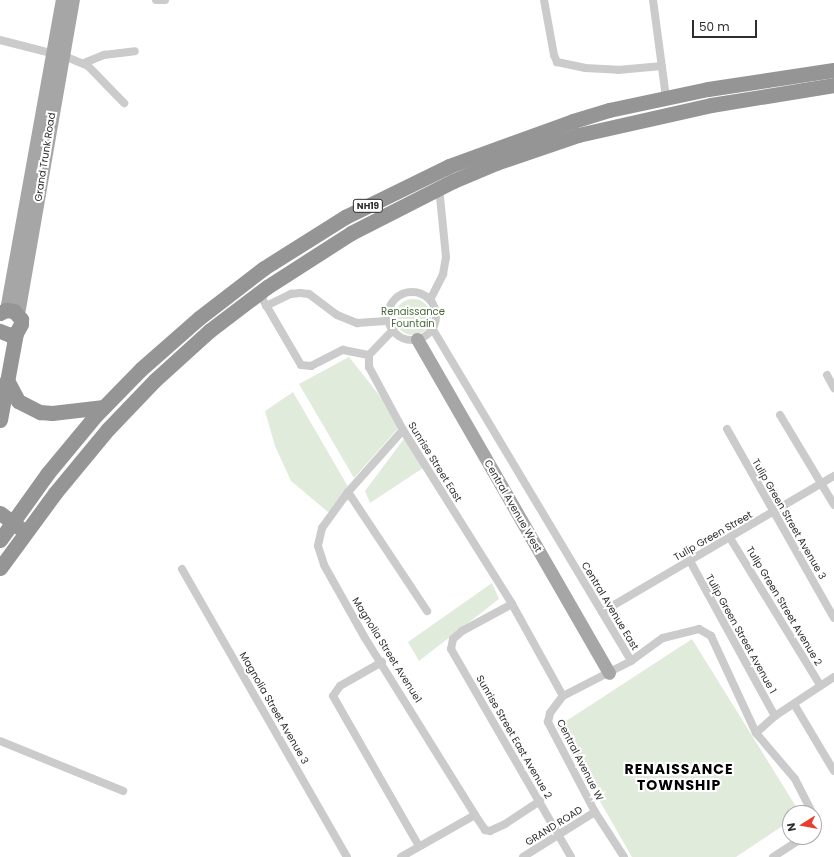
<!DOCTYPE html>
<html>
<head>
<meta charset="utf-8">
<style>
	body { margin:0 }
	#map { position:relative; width:834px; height:857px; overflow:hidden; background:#fff; font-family:Poppins,sans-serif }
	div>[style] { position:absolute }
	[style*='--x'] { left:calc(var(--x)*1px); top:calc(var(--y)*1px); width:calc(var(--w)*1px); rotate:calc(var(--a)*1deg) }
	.green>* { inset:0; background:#e1ebdb }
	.round { border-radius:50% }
	.street>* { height:8px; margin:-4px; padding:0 4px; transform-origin:4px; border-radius:4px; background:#cbcbcb }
	.street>.ring { margin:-4px; padding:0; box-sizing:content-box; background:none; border:8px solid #cbcbcb; border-radius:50% }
	.primary>* { height:13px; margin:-6.5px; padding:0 6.5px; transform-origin:6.5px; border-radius:6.5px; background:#a6a6a6 }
	.highway>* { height:15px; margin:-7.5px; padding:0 7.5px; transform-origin:7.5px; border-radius:7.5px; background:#959595 }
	span { translate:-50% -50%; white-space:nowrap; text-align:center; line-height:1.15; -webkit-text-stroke:4px #fff; paint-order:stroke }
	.shield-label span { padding:1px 3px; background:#fff; border:1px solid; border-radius:3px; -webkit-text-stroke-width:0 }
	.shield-label { font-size:9px; color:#2e2e2e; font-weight:700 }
	.street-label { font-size:10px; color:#2e2e2e }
	.park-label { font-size:10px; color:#496a3b }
	.district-label { font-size:14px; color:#000; font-weight:700; letter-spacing:1px }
	.north { position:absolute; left:782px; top:805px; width:40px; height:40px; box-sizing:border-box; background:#fff; border:1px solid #ababab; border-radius:50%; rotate:259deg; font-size:11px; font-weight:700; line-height:16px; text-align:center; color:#2e2e2e }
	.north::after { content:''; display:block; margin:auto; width:14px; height:18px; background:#e73e2d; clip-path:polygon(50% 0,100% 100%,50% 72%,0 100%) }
	.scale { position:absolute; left:692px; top:20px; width:65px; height:18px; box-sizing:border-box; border:2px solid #2e2e2e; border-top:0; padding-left:5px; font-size:12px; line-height:14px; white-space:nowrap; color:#2e2e2e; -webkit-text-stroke:3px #fff; paint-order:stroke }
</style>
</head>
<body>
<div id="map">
	<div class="green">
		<i class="round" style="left:395px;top:299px;width:36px;height:36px"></i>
		<i style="clip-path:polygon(349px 357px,402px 424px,354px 478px,299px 384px)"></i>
		<i style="clip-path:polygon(293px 392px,354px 497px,328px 512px,291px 481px,275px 446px,265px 411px)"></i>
		<i style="clip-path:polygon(406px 436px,426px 466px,370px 503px,365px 491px)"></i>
		<i style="clip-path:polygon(492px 583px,499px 599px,419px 661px,408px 642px)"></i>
		<i style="clip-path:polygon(692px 639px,800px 813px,790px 813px,790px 821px,736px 857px,632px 857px,557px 727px)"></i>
	</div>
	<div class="street">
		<i style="--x:156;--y:0;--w:9;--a:0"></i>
		<i style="--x:544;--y:0;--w:56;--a:79.7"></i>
		<i style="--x:554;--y:55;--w:8;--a:67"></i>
		<i style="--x:557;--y:62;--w:29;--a:12"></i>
		<i style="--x:585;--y:68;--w:33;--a:3"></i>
		<i style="--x:618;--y:70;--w:44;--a:-5.2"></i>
		<i style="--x:653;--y:0;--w:99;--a:82.4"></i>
		<i style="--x:0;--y:40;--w:53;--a:14.3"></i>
		<i style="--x:62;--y:55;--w:28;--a:23"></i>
		<i style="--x:88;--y:66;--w:52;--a:45.8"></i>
		<i style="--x:84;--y:63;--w:22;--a:-22"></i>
		<i style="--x:104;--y:55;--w:31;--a:-7"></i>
		<i class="ring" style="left:388px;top:292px;width:40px;height:40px"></i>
		<i style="--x:259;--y:293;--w:83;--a:59.7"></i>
		<i style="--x:301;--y:365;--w:10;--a:6"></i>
		<i style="--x:311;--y:366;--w:36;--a:-27"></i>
		<i style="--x:343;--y:350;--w:26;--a:11"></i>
		<i style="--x:430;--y:300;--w:29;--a:-63"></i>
		<i style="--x:443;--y:274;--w:17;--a:-80"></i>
		<i style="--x:446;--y:257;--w:70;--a:-95.7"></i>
		<i style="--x:266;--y:306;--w:28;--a:-26"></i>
		<i style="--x:291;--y:294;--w:9;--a:-6"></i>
		<i style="--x:300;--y:293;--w:9;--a:6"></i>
		<i style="--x:309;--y:294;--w:35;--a:37"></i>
		<i style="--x:337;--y:315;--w:22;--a:22"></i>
		<i style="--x:357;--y:323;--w:32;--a:-4"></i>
		<i style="--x:432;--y:328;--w:388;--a:59.1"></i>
		<i style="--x:631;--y:661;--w:39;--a:-36"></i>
		<i style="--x:663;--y:638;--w:37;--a:-14"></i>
		<i style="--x:699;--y:629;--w:14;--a:30"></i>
		<i style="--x:711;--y:636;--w:107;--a:65.1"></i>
		<i style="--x:756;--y:733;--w:60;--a:49.7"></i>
		<i style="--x:795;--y:779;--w:38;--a:63"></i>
		<i style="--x:393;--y:330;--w:35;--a:134"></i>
		<i style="--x:369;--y:355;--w:12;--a:90"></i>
		<i style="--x:369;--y:367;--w:72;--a:61.6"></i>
		<i style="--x:403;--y:430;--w:205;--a:57.9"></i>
		<i style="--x:512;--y:604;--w:57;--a:151.6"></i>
		<i style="--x:462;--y:631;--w:12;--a:138"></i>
		<i style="--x:453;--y:639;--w:10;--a:101"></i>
		<i style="--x:451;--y:649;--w:240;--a:60"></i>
		<i style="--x:827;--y:375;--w:15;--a:62"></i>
		<i style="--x:780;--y:415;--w:105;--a:59"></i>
		<i style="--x:727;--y:429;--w:217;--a:60.5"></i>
		<i style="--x:403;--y:430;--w:83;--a:131.6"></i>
		<i style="--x:348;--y:492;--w:143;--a:56.4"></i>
		<i style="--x:348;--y:492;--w:44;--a:125.8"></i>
		<i style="--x:322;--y:528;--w:18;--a:103"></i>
		<i style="--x:318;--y:546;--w:20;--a:72"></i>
		<i style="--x:324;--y:565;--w:84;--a:60.7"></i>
		<i style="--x:365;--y:638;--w:208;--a:58.1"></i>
		<i style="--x:730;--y:538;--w:172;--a:58.5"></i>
		<i style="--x:690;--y:561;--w:177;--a:61.3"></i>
		<i style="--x:182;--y:569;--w:332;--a:60.2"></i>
		<i style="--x:512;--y:604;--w:105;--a:61"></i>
		<i style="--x:602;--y:612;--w:269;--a:-30.4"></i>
		<i style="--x:382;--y:662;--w:48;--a:150.3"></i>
		<i style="--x:340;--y:686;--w:12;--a:125"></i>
		<i style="--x:333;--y:696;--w:173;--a:60.2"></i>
		<i style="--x:794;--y:704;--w:78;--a:59.2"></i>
		<i style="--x:756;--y:733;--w:25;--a:-42"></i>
		<i style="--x:775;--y:716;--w:71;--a:-33.5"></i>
		<i style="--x:0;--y:741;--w:133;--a:22.1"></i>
		<i style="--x:401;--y:857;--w:85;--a:-29.6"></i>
		<i style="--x:475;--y:815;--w:18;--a:56"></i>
		<i style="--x:485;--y:830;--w:5;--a:11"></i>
		<i style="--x:490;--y:831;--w:17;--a:-25"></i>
		<i style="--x:505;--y:824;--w:42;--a:-33.3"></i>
		<i style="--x:523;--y:857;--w:85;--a:-32"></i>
		<i style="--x:624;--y:857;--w:54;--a:-122.8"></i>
		<i style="--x:595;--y:812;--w:102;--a:-117.6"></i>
		<i style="--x:548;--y:722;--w:9;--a:-77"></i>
		<i style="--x:550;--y:713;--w:21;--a:-53"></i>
		<i style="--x:563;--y:696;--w:76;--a:-27.2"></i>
		<i style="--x:773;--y:857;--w:37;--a:-33"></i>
	</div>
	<div class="primary">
		<i style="--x:6;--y:310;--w:315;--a:-79.8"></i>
		<i style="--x:18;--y:314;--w:319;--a:-80.1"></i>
		<i style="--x:417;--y:339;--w:385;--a:60.1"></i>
	</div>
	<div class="highway">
		<i style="--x:0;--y:313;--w:7;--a:-27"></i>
		<i style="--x:6;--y:310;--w:8;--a:7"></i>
		<i style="--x:14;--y:311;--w:11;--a:49"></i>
		<i style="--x:21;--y:319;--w:5;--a:90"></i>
		<i style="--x:21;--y:324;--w:10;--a:119"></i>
		<i style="--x:16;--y:333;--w:6;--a:162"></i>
		<i style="--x:10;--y:335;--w:11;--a:-158"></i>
		<i style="--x:7;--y:380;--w:24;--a:62"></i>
		<i style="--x:18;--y:401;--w:25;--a:27"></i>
		<i style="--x:40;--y:412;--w:12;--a:5"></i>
		<i style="--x:52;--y:413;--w:52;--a:-6.6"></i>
		<i style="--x:0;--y:420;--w:88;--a:-79.6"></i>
		<i style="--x:0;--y:513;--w:25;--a:37"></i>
		<i style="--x:0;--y:540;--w:81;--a:-54.5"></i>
		<i style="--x:47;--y:474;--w:77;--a:-50.3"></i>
		<i style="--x:96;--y:415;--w:64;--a:-45.6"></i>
		<i style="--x:141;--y:369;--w:77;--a:-41.3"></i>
		<i style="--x:199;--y:318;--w:82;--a:-37.6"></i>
		<i style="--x:264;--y:268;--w:96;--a:-32.2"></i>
		<i style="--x:345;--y:217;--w:116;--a:-26.1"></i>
		<i style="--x:449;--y:166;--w:132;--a:-19.9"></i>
		<i style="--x:573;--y:121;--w:38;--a:-17"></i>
		<i style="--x:609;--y:110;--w:101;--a:-12"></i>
		<i style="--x:708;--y:89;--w:127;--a:-8.6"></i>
		<i style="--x:0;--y:568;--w:93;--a:-53.7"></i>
		<i style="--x:55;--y:493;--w:83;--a:-50.4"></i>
		<i style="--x:108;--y:429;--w:68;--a:-46.2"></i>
		<i style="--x:155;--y:380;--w:73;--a:-42.2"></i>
		<i style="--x:209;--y:331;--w:73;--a:-37.2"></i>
		<i style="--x:267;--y:287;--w:100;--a:-32.7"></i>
		<i style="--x:351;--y:233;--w:114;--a:-27"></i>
		<i style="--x:453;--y:181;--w:47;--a:-22.7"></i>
		<i style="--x:496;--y:163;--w:87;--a:-18.9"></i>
		<i style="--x:578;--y:135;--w:136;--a:-12.7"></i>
		<i style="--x:711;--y:105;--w:125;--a:-9.2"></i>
	</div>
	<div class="shield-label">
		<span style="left:368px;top:206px">NH19</span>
	</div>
	<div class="street-label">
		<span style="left:45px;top:157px;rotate:-81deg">Grand Trunk Road</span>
		<span style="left:435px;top:462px;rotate:58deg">Sunrise Street East</span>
		<span style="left:513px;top:506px;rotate:60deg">Central Avenue West</span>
		<span style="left:789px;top:519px;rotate:60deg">Tulip Green Street Avenue 3</span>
		<span style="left:713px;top:536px;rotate:-30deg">Tulip Green Street</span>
		<span style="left:610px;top:606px;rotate:59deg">Central Avenue East</span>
		<span style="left:784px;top:606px;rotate:59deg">Tulip Green Street Avenue 2</span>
		<span style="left:741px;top:634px;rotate:61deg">Tulip Green Street Avenue 1</span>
		<span style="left:387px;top:650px;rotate:58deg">Magnolia Street Avenue1</span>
		<span style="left:274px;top:708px;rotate:60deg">Magnolia Street Avenue 3</span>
		<span style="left:514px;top:737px;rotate:60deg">Sunrise Street East Avenue 2</span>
		<span style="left:580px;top:760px;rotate:63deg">Central Avenue W</span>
		<span style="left:554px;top:826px;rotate:-32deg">GRAND ROAD</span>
	</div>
	<div class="park-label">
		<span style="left:413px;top:317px">Renaissance<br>Fountain</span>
	</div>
	<div class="district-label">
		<span style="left:679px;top:777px">RENAISSANCE<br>TOWNSHIP</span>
	</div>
	<div class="north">N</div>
	<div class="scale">50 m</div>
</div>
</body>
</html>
